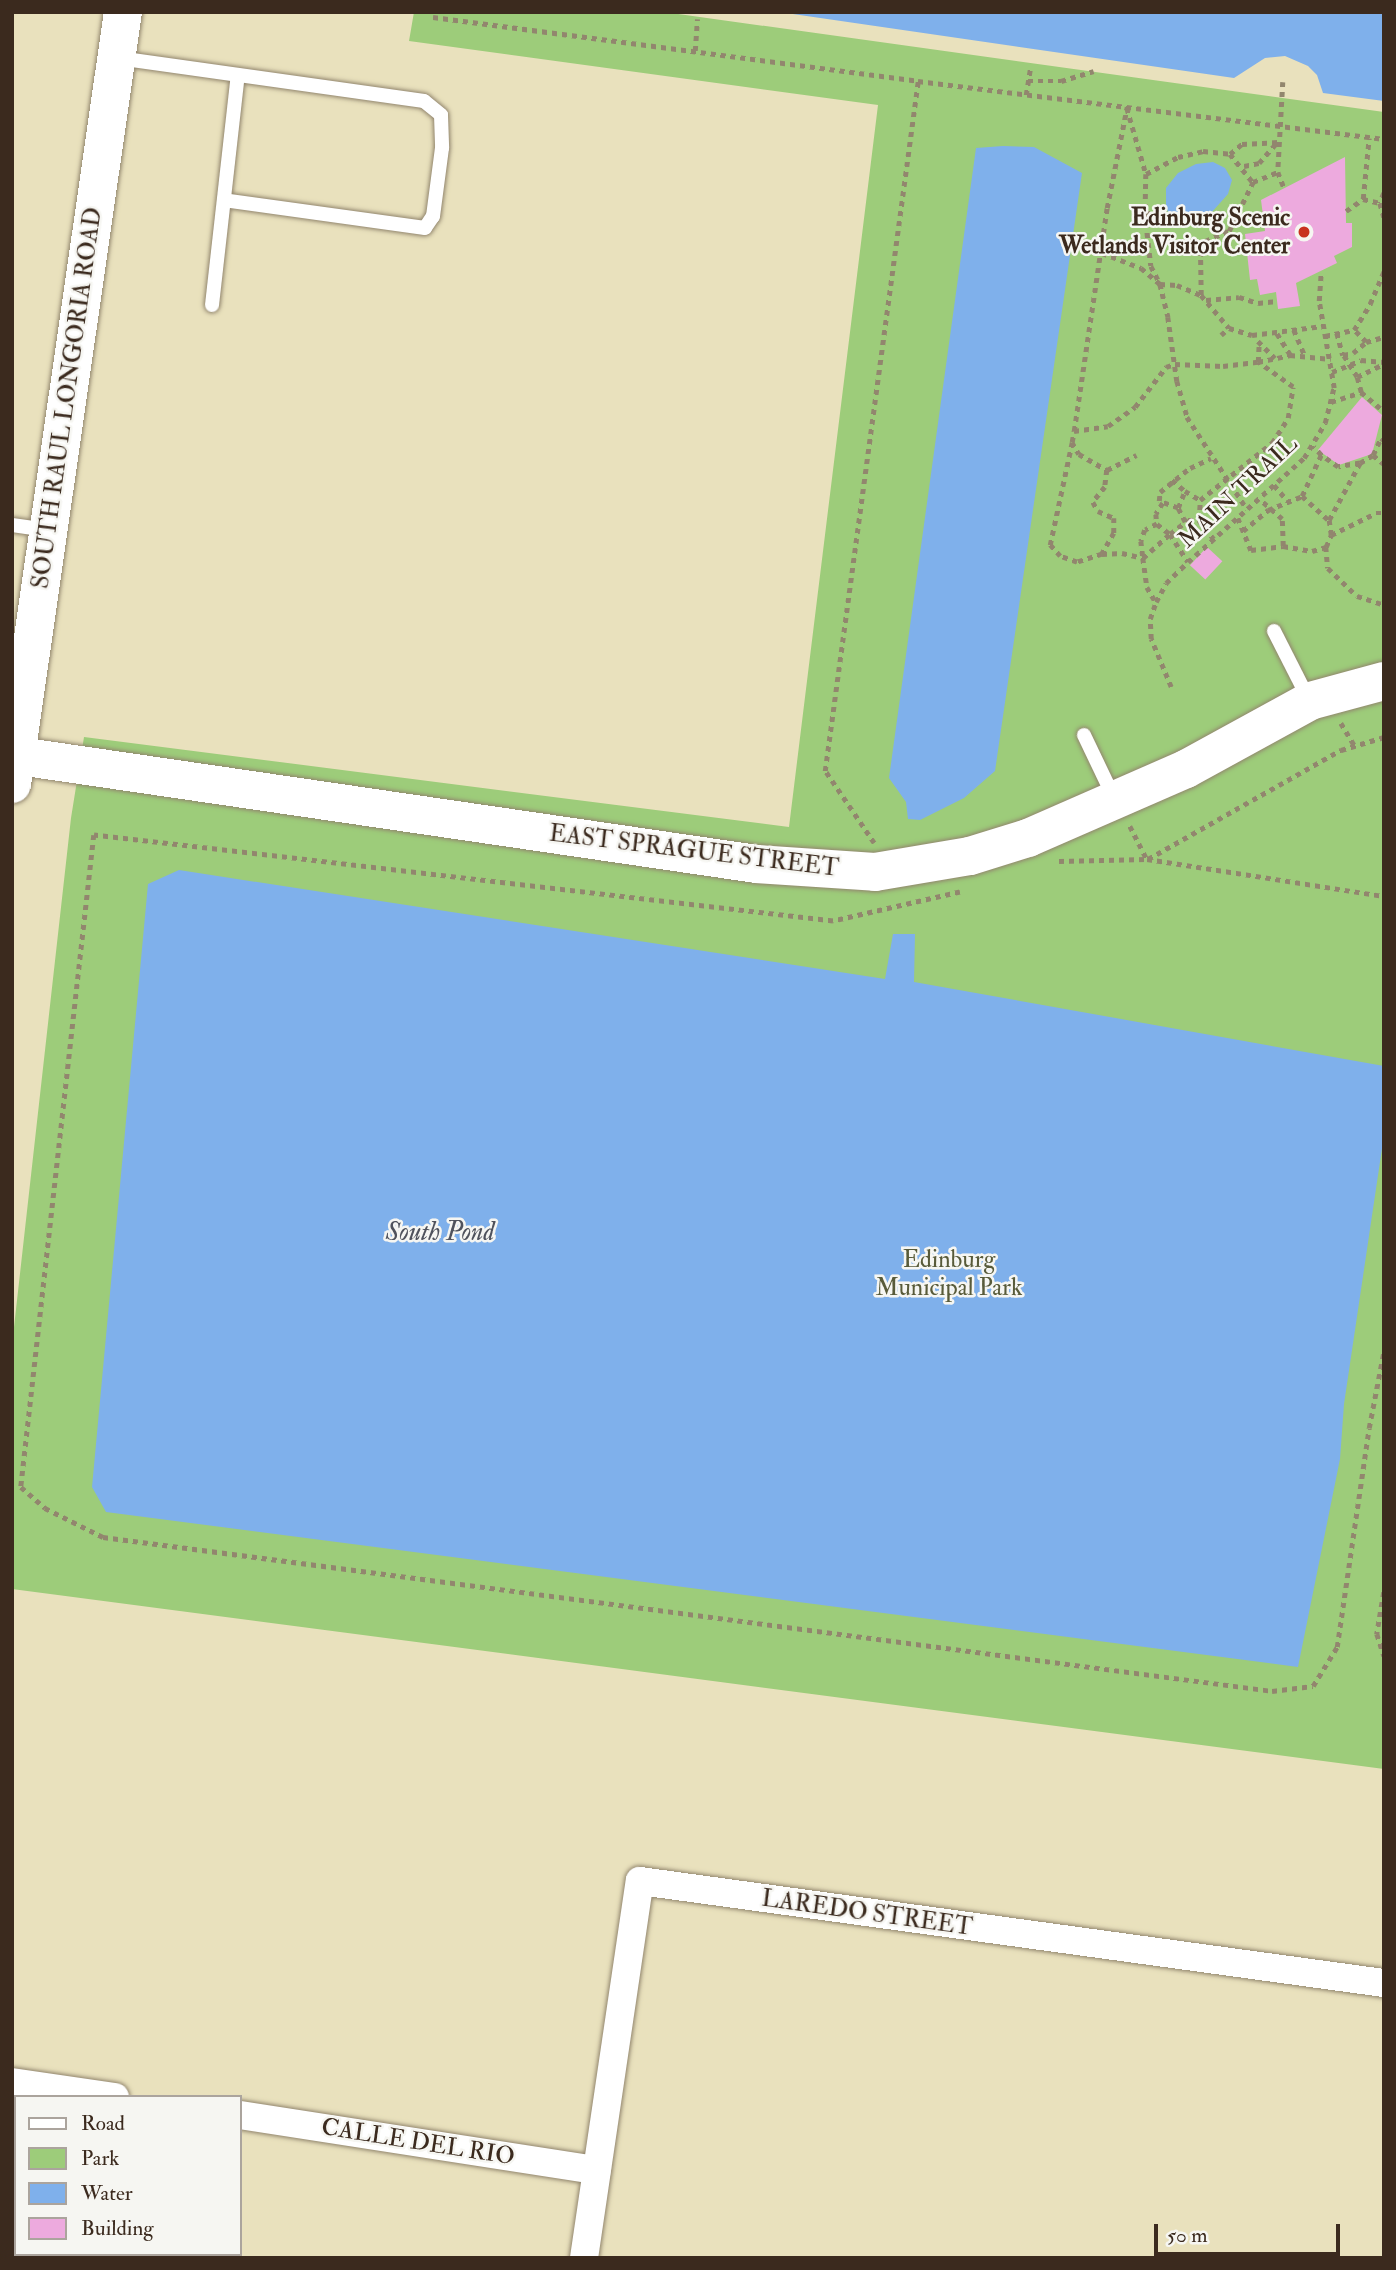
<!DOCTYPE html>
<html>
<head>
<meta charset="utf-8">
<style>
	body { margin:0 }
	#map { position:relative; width:1396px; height:2270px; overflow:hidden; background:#e9e1bd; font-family:"IM FELL Double Pica",serif }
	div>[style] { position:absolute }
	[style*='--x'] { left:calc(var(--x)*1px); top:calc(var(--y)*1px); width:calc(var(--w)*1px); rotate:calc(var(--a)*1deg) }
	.green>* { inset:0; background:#9dcc7a }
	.water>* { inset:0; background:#7fb0eb }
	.building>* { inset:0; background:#edaade; transform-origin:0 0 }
	.path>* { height:4.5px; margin-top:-2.25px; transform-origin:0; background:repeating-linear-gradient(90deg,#92866e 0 5px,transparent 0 10px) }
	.roads { filter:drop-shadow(0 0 2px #92866e) drop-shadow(0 0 2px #92866e) }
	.lane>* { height:14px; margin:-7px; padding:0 7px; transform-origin:7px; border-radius:7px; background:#fff }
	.street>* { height:28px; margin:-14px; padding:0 14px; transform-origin:14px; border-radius:14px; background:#fff }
	.secondary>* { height:38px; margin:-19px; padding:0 19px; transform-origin:19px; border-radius:19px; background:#fff }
	.dots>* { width:19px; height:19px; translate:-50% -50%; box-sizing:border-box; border:4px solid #f6f6f2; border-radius:50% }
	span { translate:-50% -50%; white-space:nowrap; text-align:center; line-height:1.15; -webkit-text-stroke:5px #f6f6f2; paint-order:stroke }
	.poi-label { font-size:24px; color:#3b2a1e; font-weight:700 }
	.right { translate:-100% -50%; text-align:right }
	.street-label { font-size:24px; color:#3b2a1e }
	.park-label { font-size:24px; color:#585b3a }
	.water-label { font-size:26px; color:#4f525c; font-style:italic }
	.frame { position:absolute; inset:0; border:14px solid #3b2a1e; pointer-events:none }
	.legend { position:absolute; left:14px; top:2095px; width:228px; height:161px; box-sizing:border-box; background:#f6f6f2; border:2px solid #aba49d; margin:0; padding:9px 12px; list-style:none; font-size:21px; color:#3b2a1e }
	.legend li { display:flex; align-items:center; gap:14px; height:35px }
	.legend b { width:35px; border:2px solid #aba49d }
	.scale { position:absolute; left:1154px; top:2224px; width:186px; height:32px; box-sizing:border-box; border:4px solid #3b2a1e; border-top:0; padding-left:9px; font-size:21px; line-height:24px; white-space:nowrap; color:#3b2a1e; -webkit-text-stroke:5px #f6f6f2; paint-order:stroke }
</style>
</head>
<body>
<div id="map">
	<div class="green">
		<i style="clip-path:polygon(414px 12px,664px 12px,1384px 112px,1384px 1769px,12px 1589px,12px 1345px,71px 818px,84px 737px,789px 827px,878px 105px,409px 41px)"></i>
	</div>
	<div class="water">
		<i style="clip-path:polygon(779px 12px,1384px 12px,1384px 101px,1323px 93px,1317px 75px,1308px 66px,1285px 56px,1265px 58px,1234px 78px)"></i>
		<i style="clip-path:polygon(1003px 146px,1034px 147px,1082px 173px,995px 771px,964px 798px,920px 820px,908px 819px,906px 802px,889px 778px,976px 148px)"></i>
		<i style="clip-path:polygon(1213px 162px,1225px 168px,1232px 180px,1228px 194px,1203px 222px,1185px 226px,1171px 223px,1166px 205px,1166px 188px,1178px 173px,1196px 164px)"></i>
		<i style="clip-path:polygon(179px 870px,885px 979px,893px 934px,915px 934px,914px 982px,1384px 1066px,1384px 1135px,1344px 1404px,1340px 1459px,1298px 1667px,106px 1512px,92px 1487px,148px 884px)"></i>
	</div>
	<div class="building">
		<i style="clip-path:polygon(1345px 157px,1346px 223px,1352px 223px,1352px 247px,1334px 256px,1337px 263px,1296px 283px,1300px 306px,1278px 309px,1276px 292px,1260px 295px,1257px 279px,1250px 280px,1245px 234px,1265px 231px,1261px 200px)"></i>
		<i style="clip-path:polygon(1362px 397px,1382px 415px,1372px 454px,1339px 465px,1318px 450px)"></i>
		<i style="left:1207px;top:547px;width:21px;height:25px;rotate:43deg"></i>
	</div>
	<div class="path">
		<i style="--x:433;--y:17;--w:489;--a:7.5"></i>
		<i style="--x:695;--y:51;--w:32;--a:-86"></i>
		<i style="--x:1028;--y:81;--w:33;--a:0"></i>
		<i style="--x:1061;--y:81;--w:34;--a:-17"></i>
		<i style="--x:1283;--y:82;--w:90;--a:93.2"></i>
		<i style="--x:1278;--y:172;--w:17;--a:69"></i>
		<i style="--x:1026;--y:95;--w:26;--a:-81"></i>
		<i style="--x:1127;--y:108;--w:69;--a:73.9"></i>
		<i style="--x:1146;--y:174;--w:39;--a:91"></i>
		<i style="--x:1145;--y:213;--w:53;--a:83.5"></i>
		<i style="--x:1151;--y:266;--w:20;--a:63"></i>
		<i style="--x:1160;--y:284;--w:34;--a:76"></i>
		<i style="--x:1168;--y:317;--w:65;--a:82"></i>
		<i style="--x:1177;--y:381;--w:37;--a:74"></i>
		<i style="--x:1187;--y:417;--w:110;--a:56.9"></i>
		<i style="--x:1230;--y:154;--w:36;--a:51"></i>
		<i style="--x:1244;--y:166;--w:15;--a:-11"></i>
		<i style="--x:1259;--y:163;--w:28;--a:-49"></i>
		<i style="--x:1146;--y:174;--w:36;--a:-28"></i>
		<i style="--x:1178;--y:157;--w:26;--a:-13"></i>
		<i style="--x:1203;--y:151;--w:27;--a:6"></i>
		<i style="--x:1230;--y:154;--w:16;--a:-40"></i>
		<i style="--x:1242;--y:144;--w:36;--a:-3"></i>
		<i style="--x:1384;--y:193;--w:11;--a:112"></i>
		<i style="--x:1380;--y:203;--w:15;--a:74"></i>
		<i style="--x:1363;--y:199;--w:22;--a:13"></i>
		<i style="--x:1346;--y:211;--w:21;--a:-35"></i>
		<i style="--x:1363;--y:199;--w:61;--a:-84.4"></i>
		<i style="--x:1145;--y:213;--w:10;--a:0"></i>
		<i style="--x:1155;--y:213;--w:9;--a:-36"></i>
		<i style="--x:1102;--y:253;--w:42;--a:21"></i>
		<i style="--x:1141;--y:268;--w:25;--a:40"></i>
		<i style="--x:1160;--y:284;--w:17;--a:3"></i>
		<i style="--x:1177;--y:285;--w:26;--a:23"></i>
		<i style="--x:1201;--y:295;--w:39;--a:-91"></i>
		<i style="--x:1200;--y:256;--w:16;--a:-72"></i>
		<i style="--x:1205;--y:241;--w:26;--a:-23"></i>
		<i style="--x:1229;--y:231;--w:55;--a:-63.9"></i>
		<i style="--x:1253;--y:182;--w:27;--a:-22"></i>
		<i style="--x:1201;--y:295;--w:43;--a:49.7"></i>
		<i style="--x:1229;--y:328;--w:24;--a:17"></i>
		<i style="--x:1252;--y:335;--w:71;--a:-7.3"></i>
		<i style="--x:1206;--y:300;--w:33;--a:-5"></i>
		<i style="--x:1239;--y:297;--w:20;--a:18"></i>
		<i style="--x:1258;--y:303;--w:19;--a:-6"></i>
		<i style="--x:1294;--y:330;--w:28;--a:67"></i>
		<i style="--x:1337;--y:333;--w:23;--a:75"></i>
		<i style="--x:1343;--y:355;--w:10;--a:-11"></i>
		<i style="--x:1353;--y:353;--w:17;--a:-40"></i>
		<i style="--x:1366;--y:342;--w:17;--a:-135"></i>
		<i style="--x:1221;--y:335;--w:11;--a:-41"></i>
		<i style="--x:1325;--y:336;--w:30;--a:-12"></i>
		<i style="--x:1354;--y:330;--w:31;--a:-58"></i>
		<i style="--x:1370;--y:304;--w:36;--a:-67"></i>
		<i style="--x:1258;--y:341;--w:24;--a:45"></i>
		<i style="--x:1366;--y:342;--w:19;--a:-16"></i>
		<i style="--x:1290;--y:355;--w:41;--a:5.6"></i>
		<i style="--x:1332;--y:372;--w:31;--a:-22"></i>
		<i style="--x:1361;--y:360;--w:23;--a:5"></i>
		<i style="--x:1357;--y:377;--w:30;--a:-26"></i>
		<i style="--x:1361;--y:392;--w:30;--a:40"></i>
		<i style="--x:1331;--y:402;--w:32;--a:-18"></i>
		<i style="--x:1361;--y:392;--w:16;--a:-105"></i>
		<i style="--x:1357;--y:377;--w:26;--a:-122"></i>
		<i style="--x:1074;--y:431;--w:34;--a:-8"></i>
		<i style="--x:1108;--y:426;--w:33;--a:-35"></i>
		<i style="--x:1135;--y:407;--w:51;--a:-52.2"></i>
		<i style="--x:1166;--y:367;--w:9;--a:-18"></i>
		<i style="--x:1175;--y:364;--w:48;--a:2.4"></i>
		<i style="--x:1223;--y:366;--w:35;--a:-7"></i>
		<i style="--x:1258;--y:362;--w:20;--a:-87"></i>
		<i style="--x:1072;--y:442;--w:14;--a:60"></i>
		<i style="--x:1079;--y:454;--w:32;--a:30"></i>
		<i style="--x:1107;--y:470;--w:17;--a:97"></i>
		<i style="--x:1105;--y:487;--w:19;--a:129"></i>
		<i style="--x:1093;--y:502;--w:10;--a:61"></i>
		<i style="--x:1098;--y:511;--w:17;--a:24"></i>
		<i style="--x:1114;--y:518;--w:15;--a:90"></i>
		<i style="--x:1114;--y:533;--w:24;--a:120"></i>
		<i style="--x:1102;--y:554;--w:26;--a:162"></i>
		<i style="--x:1077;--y:562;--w:18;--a:-161"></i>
		<i style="--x:1060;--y:556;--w:15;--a:-132"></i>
		<i style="--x:1050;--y:545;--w:105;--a:-77.9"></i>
		<i style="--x:1072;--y:442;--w:11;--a:-80"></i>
		<i style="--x:1074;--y:431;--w:225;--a:-81.6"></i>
		<i style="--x:1107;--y:208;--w:103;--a:-78.8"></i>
		<i style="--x:1373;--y:455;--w:19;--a:-65"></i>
		<i style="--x:1381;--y:438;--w:4;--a:34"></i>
		<i style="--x:1360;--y:463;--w:15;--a:-32"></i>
		<i style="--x:1373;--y:455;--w:14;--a:39"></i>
		<i style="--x:1107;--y:470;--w:33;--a:-27"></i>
		<i style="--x:1172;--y:480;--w:17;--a:40"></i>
		<i style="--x:1274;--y:485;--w:21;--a:49"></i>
		<i style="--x:1302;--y:496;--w:36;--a:42"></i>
		<i style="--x:1163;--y:503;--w:13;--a:122"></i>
		<i style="--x:1156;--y:514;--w:10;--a:84"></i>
		<i style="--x:1157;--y:524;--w:16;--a:38"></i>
		<i style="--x:1170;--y:534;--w:23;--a:-38"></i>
		<i style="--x:1188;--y:520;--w:11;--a:0"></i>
		<i style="--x:1199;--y:520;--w:24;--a:52"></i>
		<i style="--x:1178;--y:508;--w:18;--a:-68"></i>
		<i style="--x:1185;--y:491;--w:17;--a:31"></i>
		<i style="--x:1238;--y:518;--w:35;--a:68"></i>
		<i style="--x:1251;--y:550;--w:32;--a:-7"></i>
		<i style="--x:1283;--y:546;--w:27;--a:-92"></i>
		<i style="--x:1282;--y:519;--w:30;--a:-139"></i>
		<i style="--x:1199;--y:520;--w:20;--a:-87"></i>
		<i style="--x:1200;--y:500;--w:92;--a:-38.4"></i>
		<i style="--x:1272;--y:443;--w:30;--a:-57"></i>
		<i style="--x:1288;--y:418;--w:31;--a:-81"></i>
		<i style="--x:1293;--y:387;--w:43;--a:-144.5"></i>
		<i style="--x:1258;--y:362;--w:33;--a:-12"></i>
		<i style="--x:1290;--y:355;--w:26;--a:-122"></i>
		<i style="--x:1185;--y:522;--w:16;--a:-117"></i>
		<i style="--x:1178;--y:508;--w:20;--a:-160"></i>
		<i style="--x:1159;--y:501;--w:9;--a:-84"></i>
		<i style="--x:1160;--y:492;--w:38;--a:-39"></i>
		<i style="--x:1190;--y:468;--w:23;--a:-25"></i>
		<i style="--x:1157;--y:524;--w:13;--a:153"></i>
		<i style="--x:1145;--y:530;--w:12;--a:110"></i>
		<i style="--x:1141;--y:541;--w:17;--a:83"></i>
		<i style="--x:1143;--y:558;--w:36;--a:-42"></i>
		<i style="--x:1170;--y:534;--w:33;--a:57"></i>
		<i style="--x:1243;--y:531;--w:33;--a:-40"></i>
		<i style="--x:1268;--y:510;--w:37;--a:-22"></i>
		<i style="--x:1302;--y:496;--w:45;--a:-65.1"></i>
		<i style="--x:1321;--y:455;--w:11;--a:-131"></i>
		<i style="--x:1331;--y:535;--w:50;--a:-26.1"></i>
		<i style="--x:1376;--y:513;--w:8;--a:0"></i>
		<i style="--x:1283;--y:546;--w:29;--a:10"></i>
		<i style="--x:1312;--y:551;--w:15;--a:-16"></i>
		<i style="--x:1326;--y:547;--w:13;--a:-67"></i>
		<i style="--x:1331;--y:535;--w:15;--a:-98"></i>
		<i style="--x:1329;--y:520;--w:65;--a:-61.5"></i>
		<i style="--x:1360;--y:463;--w:22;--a:170"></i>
		<i style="--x:1338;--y:467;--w:21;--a:-145"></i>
		<i style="--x:1326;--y:547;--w:21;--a:85"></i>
		<i style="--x:1328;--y:568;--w:40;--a:44"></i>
		<i style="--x:1357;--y:596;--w:28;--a:18"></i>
		<i style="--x:1102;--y:554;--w:20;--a:-3"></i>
		<i style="--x:1122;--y:553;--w:22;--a:13"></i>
		<i style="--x:1143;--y:558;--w:29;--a:82"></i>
		<i style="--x:1147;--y:587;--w:16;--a:60"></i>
		<i style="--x:1171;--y:687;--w:52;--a:-112.6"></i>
		<i style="--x:1151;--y:639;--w:20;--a:-93"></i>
		<i style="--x:1150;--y:619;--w:18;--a:-71"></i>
		<i style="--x:1156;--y:602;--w:21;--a:-62"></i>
		<i style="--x:1166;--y:583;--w:30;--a:-44"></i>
		<i style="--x:1188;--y:562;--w:156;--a:-41.9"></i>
		<i style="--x:1304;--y:458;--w:41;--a:-59"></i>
		<i style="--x:1325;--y:423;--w:36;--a:-76"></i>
		<i style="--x:1334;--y:388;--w:88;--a:-99.8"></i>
		<i style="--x:1319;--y:301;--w:30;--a:-86"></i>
		<i style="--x:1341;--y:723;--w:27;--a:59"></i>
		<i style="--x:1130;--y:826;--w:37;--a:63"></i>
		<i style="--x:874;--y:843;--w:87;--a:-124.2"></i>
		<i style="--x:825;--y:771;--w:696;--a:-82.32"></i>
		<i style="--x:918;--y:81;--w:470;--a:7.1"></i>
		<i style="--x:1148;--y:859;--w:222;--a:-29.5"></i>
		<i style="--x:1341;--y:750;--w:45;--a:-16.8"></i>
		<i style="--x:1059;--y:861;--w:88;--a:-1.3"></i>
		<i style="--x:1147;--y:859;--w:240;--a:8.9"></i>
		<i style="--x:960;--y:892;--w:130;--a:167.1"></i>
		<i style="--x:833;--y:921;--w:744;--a:-173.36"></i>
		<i style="--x:94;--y:835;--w:656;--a:96.39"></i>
		<i style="--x:21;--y:1487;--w:32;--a:41"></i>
		<i style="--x:45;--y:1508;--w:65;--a:26.6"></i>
		<i style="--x:103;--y:1537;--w:1179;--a:7.5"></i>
		<i style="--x:1272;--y:1691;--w:41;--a:-7"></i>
		<i style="--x:1313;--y:1686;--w:46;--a:-58.4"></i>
		<i style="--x:1337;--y:1647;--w:221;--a:-81.7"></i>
		<i style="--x:1369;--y:1428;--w:79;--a:-79.1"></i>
		<i style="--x:1384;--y:1592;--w:43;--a:99.5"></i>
		<i style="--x:1377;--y:1634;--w:23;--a:72"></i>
	</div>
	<div class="roads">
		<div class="lane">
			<i style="--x:118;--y:58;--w:309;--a:8"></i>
			<i style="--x:424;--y:101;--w:22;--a:39"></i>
			<i style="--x:441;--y:115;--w:33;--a:88"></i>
			<i style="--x:442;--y:148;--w:69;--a:97.5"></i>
			<i style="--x:433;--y:216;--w:14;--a:124"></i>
			<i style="--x:425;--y:228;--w:203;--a:-172.1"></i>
			<i style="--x:212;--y:305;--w:231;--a:-83.6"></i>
			<i style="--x:12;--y:525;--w:34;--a:8"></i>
			<i style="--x:1274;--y:631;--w:77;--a:63.1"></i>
			<i style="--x:1084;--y:735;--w:72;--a:64.5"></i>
		</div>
		<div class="street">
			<i style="--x:12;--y:2082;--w:104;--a:8.3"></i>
			<i style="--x:240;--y:2115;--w:361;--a:8.8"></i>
			<i style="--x:584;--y:2258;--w:381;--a:-81.6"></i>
			<i style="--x:640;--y:1881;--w:751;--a:7.81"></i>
		</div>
		<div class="secondary">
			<i style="--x:12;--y:755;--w:752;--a:8.33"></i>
			<i style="--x:756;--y:864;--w:119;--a:3.8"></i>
			<i style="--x:875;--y:872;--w:96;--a:-9.6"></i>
			<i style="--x:970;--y:856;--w:61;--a:-17.2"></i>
			<i style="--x:1028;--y:838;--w:172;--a:-23.6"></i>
			<i style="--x:1186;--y:769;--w:141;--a:-28.7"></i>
			<i style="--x:1310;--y:701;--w:77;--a:-15.1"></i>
			<i style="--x:12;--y:784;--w:780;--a:-81.82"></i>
		</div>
	</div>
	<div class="dots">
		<i style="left:1304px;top:232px;background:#c8321e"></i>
	</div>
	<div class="poi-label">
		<span class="right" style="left:1290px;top:232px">Edinburg Scenic<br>Wetlands Visitor Center</span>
	</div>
	<div class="street-label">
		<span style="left:67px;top:398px;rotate:-82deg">SOUTH RAUL LONGORIA ROAD</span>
		<span style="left:1238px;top:492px;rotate:-43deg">MAIN TRAIL</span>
		<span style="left:694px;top:851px;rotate:7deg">EAST SPRAGUE STREET</span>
		<span style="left:867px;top:1913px;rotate:8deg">LAREDO STREET</span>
		<span style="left:418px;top:2142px;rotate:9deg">CALLE DEL RIO</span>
	</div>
	<div class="park-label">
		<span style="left:949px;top:1274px">Edinburg<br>Municipal Park</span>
	</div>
	<div class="water-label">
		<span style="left:440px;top:1233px">South Pond</span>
	</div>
	<div class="frame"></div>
	<ul class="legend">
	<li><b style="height:9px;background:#fff"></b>Road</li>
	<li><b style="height:19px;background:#9dcc7a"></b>Park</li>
	<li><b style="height:19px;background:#7fb0eb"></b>Water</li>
	<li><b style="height:19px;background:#edaade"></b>Building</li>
	</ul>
	<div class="scale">50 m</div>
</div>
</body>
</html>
